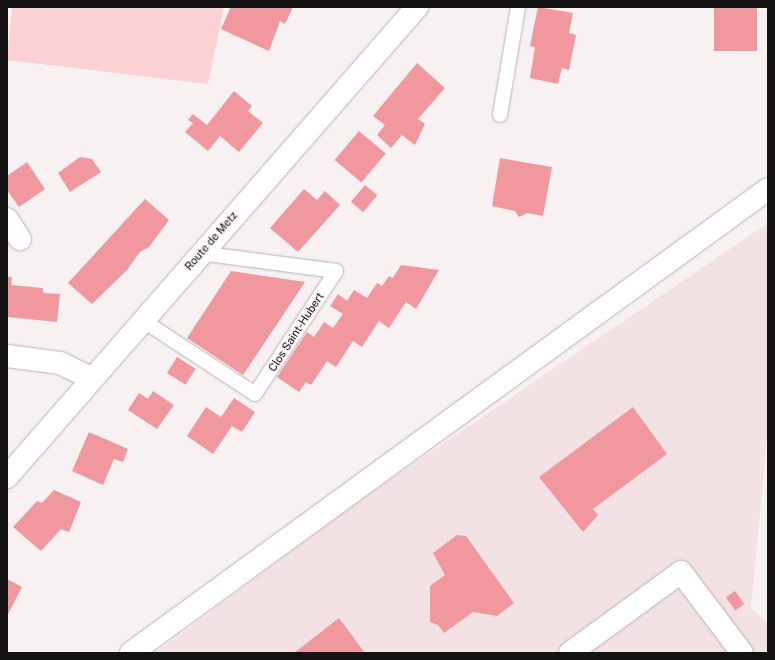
<!DOCTYPE html>
<html>
<head>
<meta charset="utf-8">
<style>
	body { margin:0 }
	#map { position:relative; width:775px; height:660px; overflow:hidden; background:#f8f1f2; font-family:"Public Sans",sans-serif }
	div>[style] { position:absolute }
	[style*='--x'] { left:calc(var(--x)*1px); top:calc(var(--y)*1px); width:calc(var(--w)*1px); rotate:calc(var(--a)*1deg) }
	.built>* { inset:0; background:#f2e2e3 }
	.green>* { inset:0; background:#fbd1d3 }
	.building>* { inset:0; background:#f0989e; transform-origin:0 0 }
	.roads { filter:drop-shadow(0 0 1px #bab3b4) drop-shadow(0 0 1px #bab3b4) }
	.service>* { height:14px; margin:-7px; padding:0 7px; transform-origin:7px; border-radius:7px; background:#fff }
	.minor>* { height:22px; margin:-11px; padding:0 11px; transform-origin:11px; border-radius:11px; background:#fff }
	.tertiary>* { height:22px; margin:-11px; padding:0 11px; transform-origin:11px; border-radius:11px; background:#fff }
	.secondary>* { height:22px; margin:-11px; padding:0 11px; transform-origin:11px; border-radius:11px; background:#fff }
	span { translate:-50% -50%; white-space:nowrap; text-align:center; line-height:1.15; -webkit-text-stroke:3px #f8f1f2; paint-order:stroke }
	.street-label { font-size:11px; color:#141212 }
	.frame { position:absolute; inset:0; border:8px solid #141212; pointer-events:none }
</style>
</head>
<body>
<div id="map">
	<div class="built">
		<i style="clip-path:polygon(768px 223px,768px 429px,751px 608px,768px 624px,768px 653px,155px 653px,366px 496px)"></i>
	</div>
	<div class="green">
		<i style="clip-path:polygon(12px 7px,224px 7px,208px 84px,7px 60px)"></i>
	</div>
	<div class="building">
		<i style="clip-path:polygon(231px 7px,293px 7px,285px 24px,280px 21px,269px 51px,221px 29px)"></i>
		<i style="clip-path:polygon(538px 7px,573px 13px,569px 33px,576px 35px,569px 70px,562px 68px,558px 84px,530px 78px,535px 47px,530px 46px)"></i>
		<i style="left:714px;top:7px;width:43px;height:44px"></i>
		<i style="clip-path:polygon(417px 63px,445px 88px,418px 119px,425px 124px,415px 145px,402px 135px,391px 148px,377px 135px,385px 125px,373px 116px)"></i>
		<i style="clip-path:polygon(234px 91px,252px 106px,248px 111px,263px 123px,239px 152px,220px 136px,208px 151px,185px 132px,193px 123px,188px 120px,193px 114px,207px 125px)"></i>
		<i style="left:359px;top:131px;width:35px;height:38px;rotate:40deg"></i>
		<i style="clip-path:polygon(80px 157px,92px 159px,101px 172px,70px 192px,58px 173px)"></i>
		<i style="clip-path:polygon(500px 158px,552px 167px,543px 216px,527px 213px,519px 217px,515px 211px,492px 206px)"></i>
		<i style="clip-path:polygon(27px 162px,45px 189px,19px 207px,7px 190px,7px 176px)"></i>
		<i style="left:365px;top:185px;width:16px;height:22px;rotate:40deg"></i>
		<i style="clip-path:polygon(304px 189px,317px 200px,325px 191px,340px 205px,298px 252px,270px 228px)"></i>
		<i style="clip-path:polygon(145px 199px,169px 220px,149px 247px,140px 252px,127px 270px,92px 304px,68px 283px)"></i>
		<i style="clip-path:polygon(401px 265px,439px 270px,416px 309px,406px 302px,389px 328px,379px 321px,362px 347px,353px 341px,336px 367px,327px 361px,311px 385px,306px 382px,299px 392px,277px 377px,307px 332px,314px 337px,324px 322px,333px 328px,343px 314px,330px 306px,338px 294px,347px 301px,354px 290px,367px 298px,377px 283px,382px 286px,389px 276px,393px 278px)"></i>
		<i style="clip-path:polygon(231px 271px,305px 282px,243px 375px,187px 338px)"></i>
		<i style="clip-path:polygon(7px 277px,12px 277px,11px 285px,43px 288px,43px 293px,60px 294px,57px 322px,7px 317px)"></i>
		<i style="left:177px;top:357px;width:22px;height:19px;rotate:32deg"></i>
		<i style="clip-path:polygon(153px 391px,174px 405px,157px 429px,128px 410px,139px 393px,148px 399px)"></i>
		<i style="clip-path:polygon(234px 398px,255px 412px,242px 432px,232px 426px,213px 454px,187px 436px,206px 407px,221px 417px)"></i>
		<i style="clip-path:polygon(633px 407px,667px 454px,593px 509px,598px 515px,583px 532px,539px 477px)"></i>
		<i style="clip-path:polygon(89px 432px,128px 449px,123px 462px,114px 459px,103px 485px,72px 471px)"></i>
		<i style="clip-path:polygon(54px 490px,81px 502px,69px 532px,61px 529px,41px 551px,13px 527px,37px 501px,42px 503px)"></i>
		<i style="clip-path:polygon(457px 535px,466px 536px,514px 603px,497px 616px,473px 612px,444px 633px,438px 625px,430px 622px,430px 586px,445px 575px,433px 553px)"></i>
		<i style="clip-path:polygon(7px 579px,22px 587px,7px 616px)"></i>
		<i style="left:735px;top:591px;width:16px;height:11px;rotate:55deg"></i>
		<i style="clip-path:polygon(339px 618px,365px 653px,294px 653px)"></i>
	</div>
	<div class="roads">
		<div class="service">
			<i style="--x:500;--y:115;--w:109;--a:-80.5"></i>
			<i style="--x:142;--y:320;--w:135;--a:33.2"></i>
			<i style="--x:255;--y:394;--w:147;--a:-56.6"></i>
			<i style="--x:336;--y:271;--w:137;--a:-172.5"></i>
		</div>
		<div class="minor">
			<i style="--x:7;--y:219;--w:24;--a:57"></i>
			<i style="--x:7;--y:356;--w:53;--a:7.5"></i>
			<i style="--x:60;--y:363;--w:34;--a:26"></i>
			<i style="--x:570;--y:653;--w:137;--a:-36.1"></i>
			<i style="--x:681;--y:572;--w:101;--a:53"></i>
		</div>
		<div class="tertiary">
			<i style="--x:7;--y:477;--w:624;--a:-48.9"></i>
		</div>
		<div class="secondary">
			<i style="--x:131;--y:653;--w:788;--a:-36.07"></i>
		</div>
	</div>
	<div class="street-label">
		<span style="left:211px;top:241px;rotate:-49deg">Route de Metz</span>
		<span style="left:296px;top:332px;rotate:-57deg">Clos Saint-Hubert</span>
	</div>
	<div class="frame"></div>
</div>
</body>
</html>
